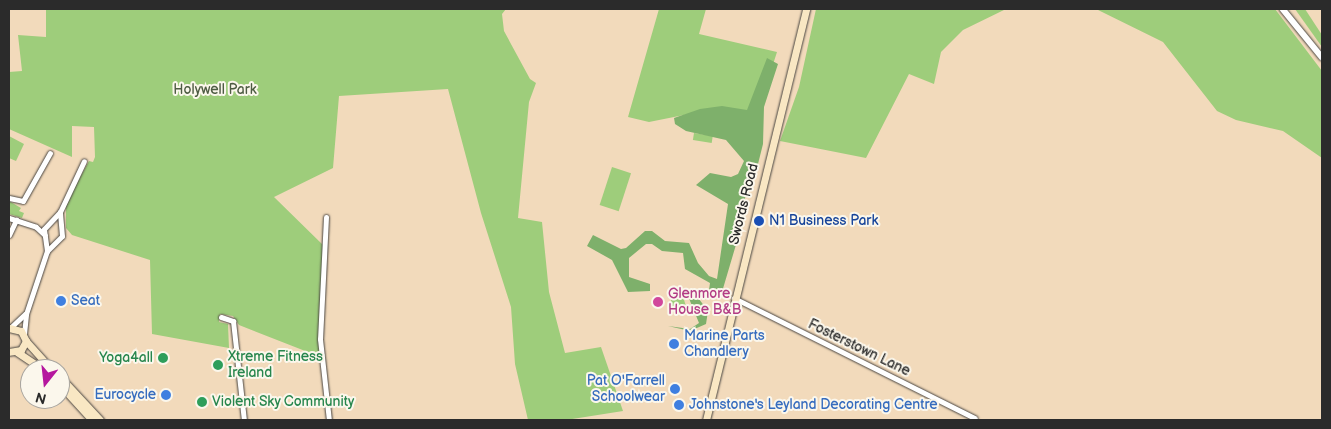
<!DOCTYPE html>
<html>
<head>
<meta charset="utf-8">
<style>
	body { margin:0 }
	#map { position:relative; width:1331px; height:429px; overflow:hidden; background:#f2dabb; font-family:"Balsamiq Sans",sans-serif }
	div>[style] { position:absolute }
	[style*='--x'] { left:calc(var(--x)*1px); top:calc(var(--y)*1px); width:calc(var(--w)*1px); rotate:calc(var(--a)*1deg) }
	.green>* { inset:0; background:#9ecd7b; transform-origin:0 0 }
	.forest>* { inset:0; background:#7eb06b }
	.roads { filter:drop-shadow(0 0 1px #494541) drop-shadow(0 0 1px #494541) }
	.minor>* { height:5px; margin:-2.5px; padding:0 2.5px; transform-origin:2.5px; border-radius:2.5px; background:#fff }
	.tertiary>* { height:5.5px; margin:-2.75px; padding:0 2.75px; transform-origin:2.75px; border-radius:2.75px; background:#fff }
	.secondary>* { height:7px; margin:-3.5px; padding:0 3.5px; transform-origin:3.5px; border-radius:3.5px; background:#f9e7c3 }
	.dots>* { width:14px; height:14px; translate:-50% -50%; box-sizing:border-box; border:2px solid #fbf7ec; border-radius:50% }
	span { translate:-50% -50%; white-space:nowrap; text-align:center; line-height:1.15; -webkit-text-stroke:4px #fbf7ec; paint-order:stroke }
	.park-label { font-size:14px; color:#4e5c43 }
	.street-label { font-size:14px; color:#2b2b2b }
	.transit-label { font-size:14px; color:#164399 }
	.left { translate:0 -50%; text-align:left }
	.hotel-label { font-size:14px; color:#b23c85 }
	.shop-label { font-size:14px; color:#366cbe }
	.right { translate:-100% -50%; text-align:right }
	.leisure-label { font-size:14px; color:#27864d }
	.frame { position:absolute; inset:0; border:10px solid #2b2b2b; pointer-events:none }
	.north { position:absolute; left:20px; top:359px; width:50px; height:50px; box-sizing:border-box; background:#fbf7ec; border:1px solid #a8a59f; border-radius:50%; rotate:196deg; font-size:14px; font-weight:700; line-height:20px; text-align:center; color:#2b2b2b }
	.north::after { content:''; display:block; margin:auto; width:18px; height:22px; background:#b5179e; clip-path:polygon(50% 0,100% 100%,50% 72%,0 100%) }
</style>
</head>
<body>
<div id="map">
	<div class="green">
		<i style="clip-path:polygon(46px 9px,506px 9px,502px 14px,504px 31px,530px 79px,536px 83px,529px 102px,518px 218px,542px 222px,549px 292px,565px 353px,601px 347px,623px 411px,566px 420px,528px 420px,515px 364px,511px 307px,481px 213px,448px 89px,339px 96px,333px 168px,274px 197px,324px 246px,321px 353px,318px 356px,239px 325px,233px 316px,220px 314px,219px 322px,228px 324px,229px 348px,152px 334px,150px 260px,72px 235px,66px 228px,66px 203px,89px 161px,93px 162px,95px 157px,94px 127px,72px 126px,72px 157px,9px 129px,9px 72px,22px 71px,18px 35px,46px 37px)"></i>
		<i style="clip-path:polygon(659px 9px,706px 9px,699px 34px,777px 52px,756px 117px,699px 112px,649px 122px,628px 117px)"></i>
		<i style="clip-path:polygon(816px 9px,1006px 9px,963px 30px,941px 52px,934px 84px,909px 74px,866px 158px,780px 141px,799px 87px)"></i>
		<i style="clip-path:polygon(1096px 9px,1275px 9px,1322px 71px,1322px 158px,1283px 131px,1236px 120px,1217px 111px,1163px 42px)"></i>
		<i style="clip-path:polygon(1295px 9px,1305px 9px,1322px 35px,1322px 47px)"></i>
		<i style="left:694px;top:133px;width:19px;height:7px;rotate:9deg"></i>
		<i style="clip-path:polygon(9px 136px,24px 144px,16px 161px,9px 158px)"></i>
		<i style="left:612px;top:167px;width:20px;height:40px;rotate:18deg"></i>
		<i style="clip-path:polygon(9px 201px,21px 208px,19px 211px,24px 213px,22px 218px,9px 214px)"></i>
		<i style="clip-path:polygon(671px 295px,683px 296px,688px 314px,671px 307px)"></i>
	</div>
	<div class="forest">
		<i style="clip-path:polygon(767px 58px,778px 64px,764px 107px,763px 144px,754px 180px,744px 200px,743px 221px,722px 292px,708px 297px,710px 283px,685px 269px,683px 253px,662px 251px,652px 244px,646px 244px,629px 258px,629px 277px,650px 284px,650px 291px,628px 292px,612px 260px,587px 246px,593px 235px,621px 249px,626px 248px,645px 231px,652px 231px,665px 241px,689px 243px,698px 263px,709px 276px,717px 279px,728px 204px,696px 185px,710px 173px,731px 177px,738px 174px,744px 161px,726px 140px,686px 131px,675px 124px,674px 118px,700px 109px,722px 106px,747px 110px)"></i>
		<i style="clip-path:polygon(688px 296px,699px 299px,708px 311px,706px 324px,690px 331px,668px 326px,690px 329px,699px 323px)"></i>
	</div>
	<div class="roads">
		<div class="minor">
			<i style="--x:9;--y:198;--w:14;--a:12"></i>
			<i style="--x:23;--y:201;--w:55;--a:-60.6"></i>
			<i style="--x:326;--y:217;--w:122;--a:92.8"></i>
			<i style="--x:320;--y:339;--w:81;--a:83.7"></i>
			<i style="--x:9;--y:218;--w:28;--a:18"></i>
			<i style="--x:36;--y:227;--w:12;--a:42"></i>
			<i style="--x:9;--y:235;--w:17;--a:-65"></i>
			<i style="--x:47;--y:251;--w:21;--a:-45"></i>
			<i style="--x:62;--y:236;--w:24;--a:-95"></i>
			<i style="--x:734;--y:298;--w:269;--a:26.5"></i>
			<i style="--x:221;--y:317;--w:13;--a:18"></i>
			<i style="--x:233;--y:321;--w:100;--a:83.7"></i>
			<i style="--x:10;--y:328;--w:21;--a:-43"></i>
			<i style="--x:24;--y:334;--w:20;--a:-84"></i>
			<i style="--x:26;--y:314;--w:66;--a:-71.6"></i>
			<i style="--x:47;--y:251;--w:22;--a:-98"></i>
			<i style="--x:44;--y:229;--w:23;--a:-47"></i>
			<i style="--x:60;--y:212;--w:56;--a:-64.8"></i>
		</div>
		<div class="tertiary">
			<i style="--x:1283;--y:9;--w:62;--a:50.9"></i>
		</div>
		<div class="secondary">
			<i style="--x:9;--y:328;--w:12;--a:14"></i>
			<i style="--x:21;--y:331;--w:11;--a:63"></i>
			<i style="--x:26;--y:341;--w:10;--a:119"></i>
			<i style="--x:21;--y:350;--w:12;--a:171"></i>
			<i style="--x:26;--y:341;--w:38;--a:48"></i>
			<i style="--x:17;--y:352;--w:30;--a:34"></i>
			<i style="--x:60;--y:377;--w:59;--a:47.1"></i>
			<i style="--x:60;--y:385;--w:47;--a:47.6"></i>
			<i style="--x:706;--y:420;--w:423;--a:-76.3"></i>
		</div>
	</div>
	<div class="dots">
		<i style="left:759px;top:221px;background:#1a4fb4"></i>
		<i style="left:61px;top:301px;background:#3f7fe0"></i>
		<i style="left:658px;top:302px;background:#d1479c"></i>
		<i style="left:674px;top:344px;background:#3f7fe0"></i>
		<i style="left:163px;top:358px;background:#2e9e5b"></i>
		<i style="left:218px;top:365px;background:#2e9e5b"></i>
		<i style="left:675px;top:389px;background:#3f7fe0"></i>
		<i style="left:166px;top:395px;background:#3f7fe0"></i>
		<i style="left:202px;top:402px;background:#2e9e5b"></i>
		<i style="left:679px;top:405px;background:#3f7fe0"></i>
	</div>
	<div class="park-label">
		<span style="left:215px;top:90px">Holywell Park</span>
	</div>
	<div class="street-label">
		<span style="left:744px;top:204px;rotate:-76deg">Swords Road</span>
		<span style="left:859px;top:348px;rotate:26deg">Fosterstown Lane</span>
	</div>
	<div class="transit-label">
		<span class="left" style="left:769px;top:221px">N1 Business Park</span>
	</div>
	<div class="hotel-label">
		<span class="left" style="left:668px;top:302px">Glenmore<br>House B&amp;B</span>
	</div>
	<div class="shop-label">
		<span class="left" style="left:71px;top:301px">Seat</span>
		<span class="left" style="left:684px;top:344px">Marine Parts<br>Chandlery</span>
		<span class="right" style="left:665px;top:389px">Pat O'Farrell<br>Schoolwear</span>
		<span class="right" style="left:156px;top:395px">Eurocycle</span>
		<span class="left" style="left:689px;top:405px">Johnstone's Leyland Decorating Centre</span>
	</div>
	<div class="leisure-label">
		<span class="left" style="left:228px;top:365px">Xtreme Fitness<br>Ireland</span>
		<span class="right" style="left:153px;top:358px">Yoga4all</span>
		<span class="left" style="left:212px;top:402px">Violent Sky Community</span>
	</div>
	<div class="frame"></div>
	<div class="north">N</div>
</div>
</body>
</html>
